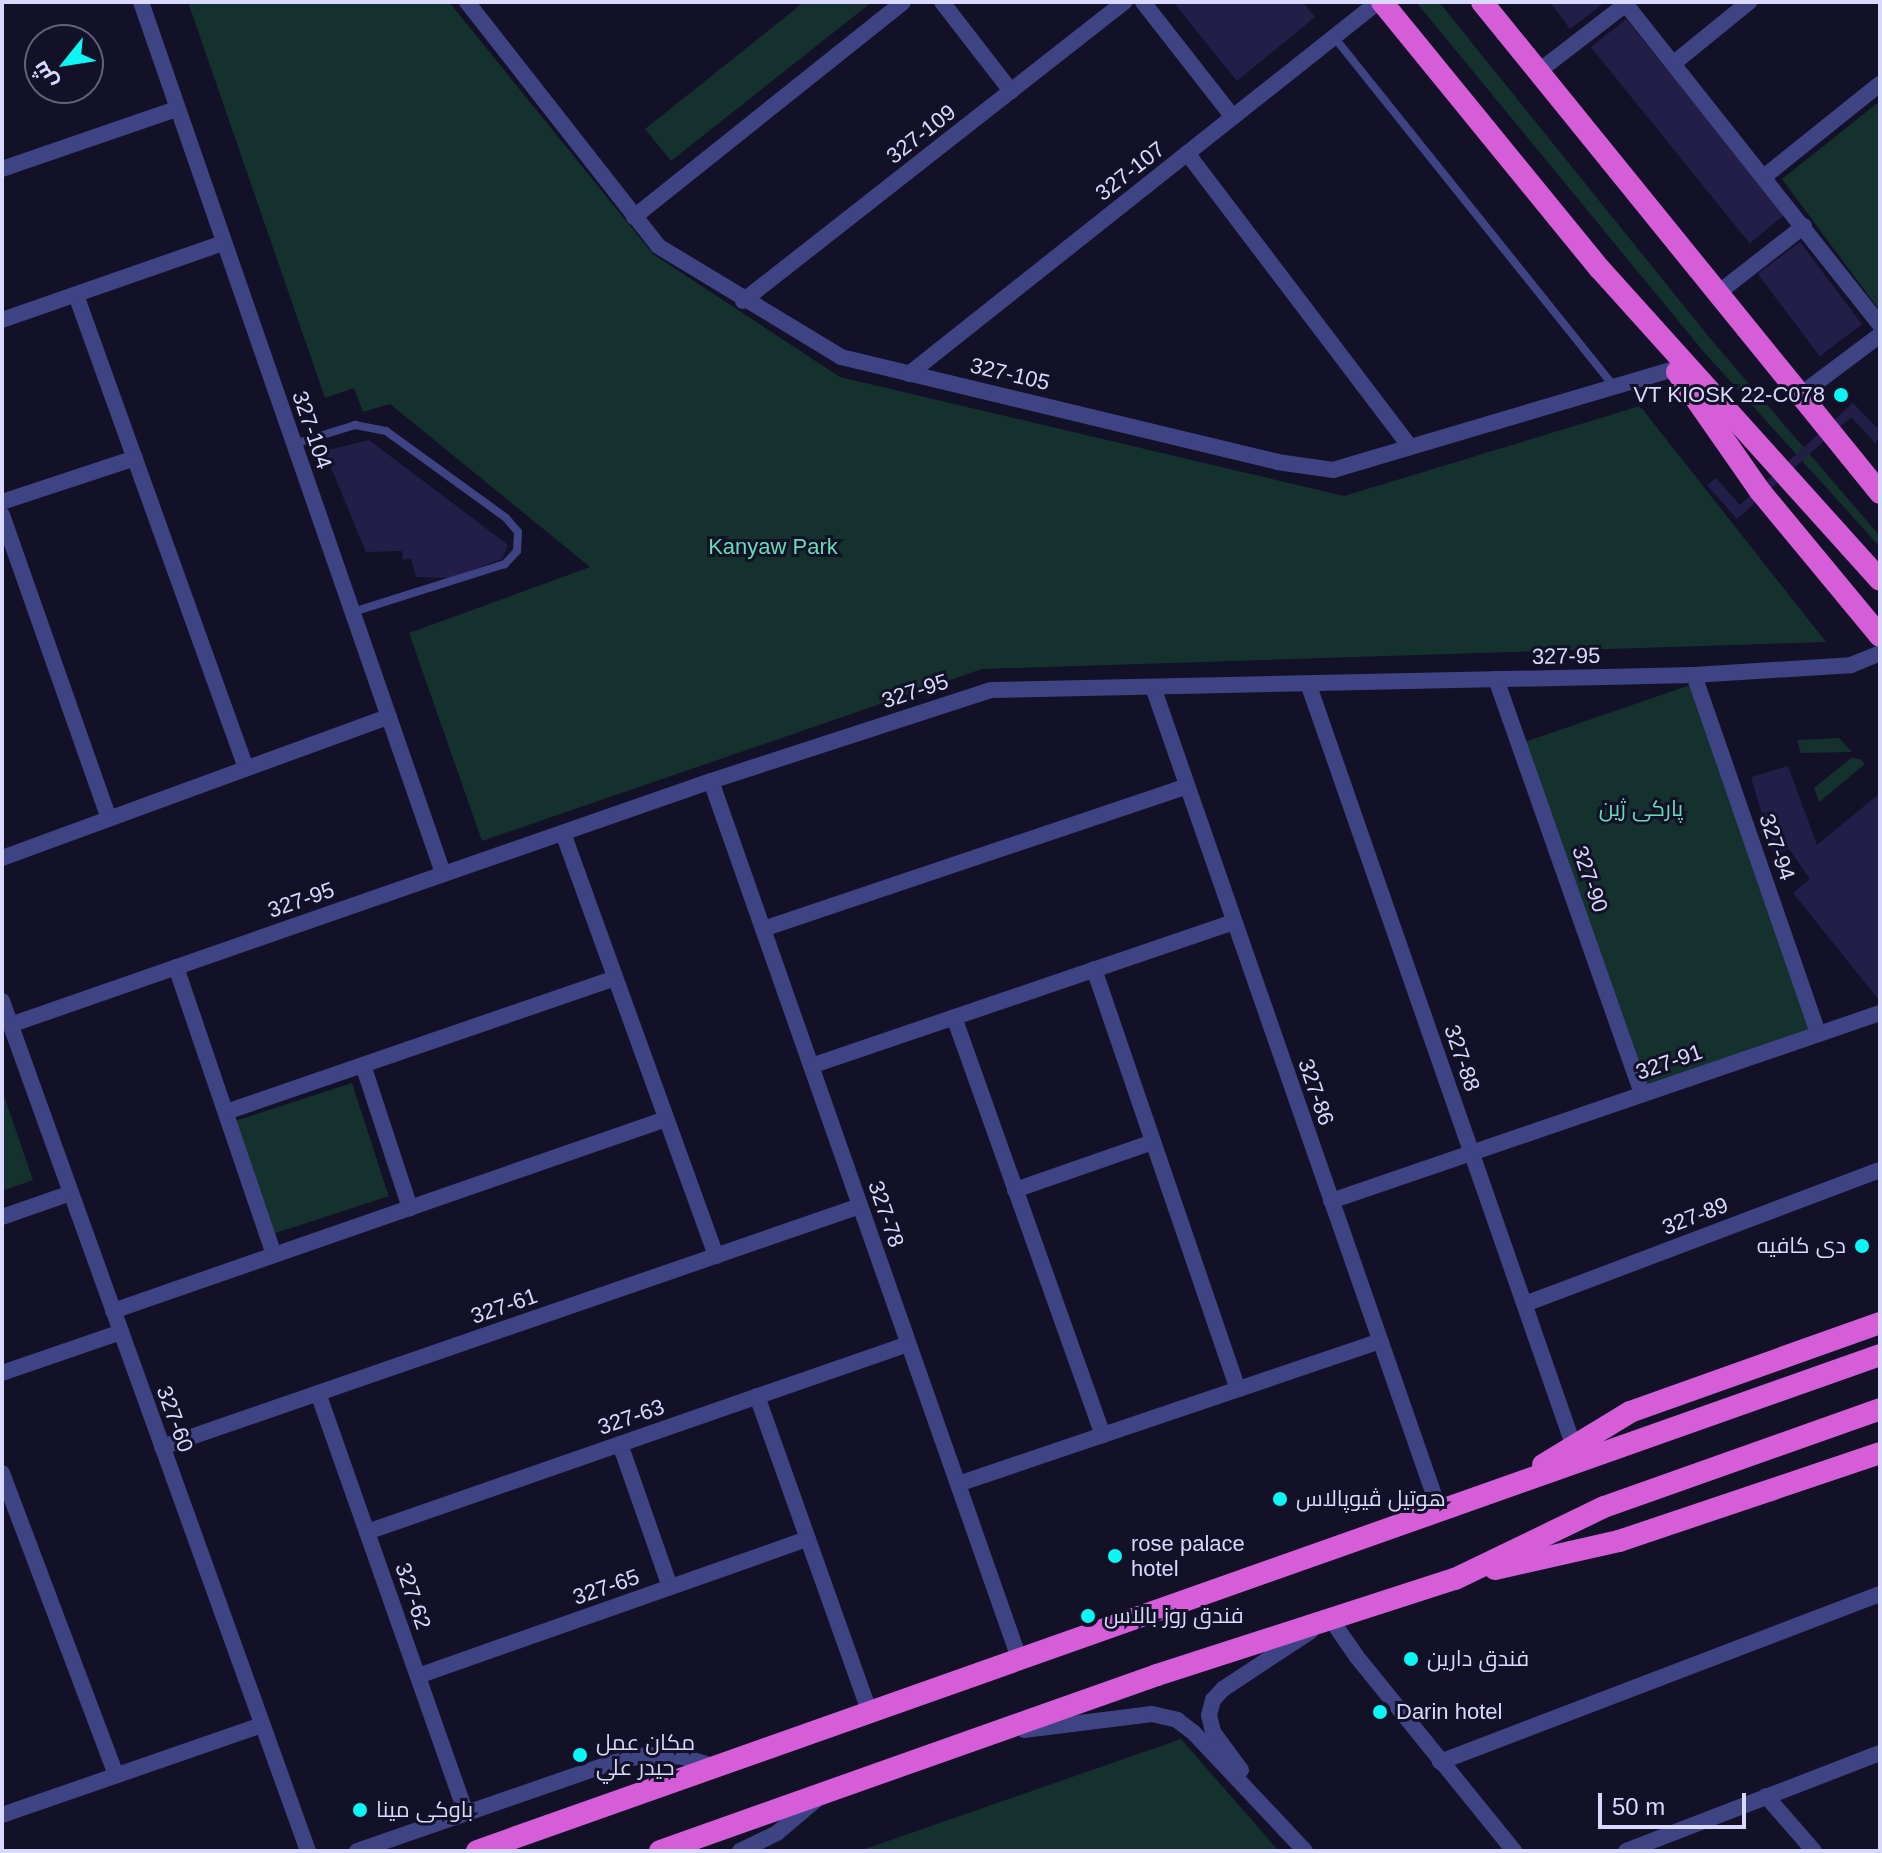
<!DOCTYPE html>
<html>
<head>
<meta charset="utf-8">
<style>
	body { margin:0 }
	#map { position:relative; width:1882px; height:1853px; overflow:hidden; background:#121127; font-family:Helvetica,Cairo,sans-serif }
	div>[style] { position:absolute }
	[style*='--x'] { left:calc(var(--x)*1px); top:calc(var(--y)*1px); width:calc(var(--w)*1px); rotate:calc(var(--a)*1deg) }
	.green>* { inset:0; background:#14312d; transform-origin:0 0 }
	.building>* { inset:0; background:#221e48; transform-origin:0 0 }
	.service>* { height:8px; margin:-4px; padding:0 4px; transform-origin:4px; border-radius:4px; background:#3e4384 }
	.minor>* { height:16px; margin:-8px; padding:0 8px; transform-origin:8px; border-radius:8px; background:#3e4384 }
	.tertiary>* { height:16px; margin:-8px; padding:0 8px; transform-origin:8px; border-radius:8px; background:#3e4384 }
	.trunk>* { height:22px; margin:-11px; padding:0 11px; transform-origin:11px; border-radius:11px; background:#d55ed8 }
	.dots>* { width:22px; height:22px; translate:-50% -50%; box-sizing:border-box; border:4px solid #121127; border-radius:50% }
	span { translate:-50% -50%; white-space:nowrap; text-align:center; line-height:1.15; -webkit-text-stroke:6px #121127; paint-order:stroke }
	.street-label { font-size:22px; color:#d9d9fd }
	.poi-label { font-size:22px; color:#d9d9fd }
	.right { translate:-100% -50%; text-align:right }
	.left { translate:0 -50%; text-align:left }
	.park-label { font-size:22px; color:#66dcb2 }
	.frame { position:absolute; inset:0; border:4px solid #d9d9fd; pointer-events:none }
	.north { position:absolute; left:24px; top:24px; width:80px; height:80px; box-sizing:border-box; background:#121127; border:2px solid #62617d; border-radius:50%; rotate:240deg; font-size:22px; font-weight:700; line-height:32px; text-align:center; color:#d9d9fd }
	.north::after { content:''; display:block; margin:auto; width:28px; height:36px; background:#0df5f4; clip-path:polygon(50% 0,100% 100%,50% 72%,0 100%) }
	.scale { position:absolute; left:1598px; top:1793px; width:148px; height:36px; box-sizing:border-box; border:4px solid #d9d9fd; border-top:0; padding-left:10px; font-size:24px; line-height:28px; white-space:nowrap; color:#d9d9fd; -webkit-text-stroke:6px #121127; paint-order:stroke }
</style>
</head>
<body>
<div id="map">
	<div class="green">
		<i style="clip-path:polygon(188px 2px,449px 2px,653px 254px,840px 377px,1344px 496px,1640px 406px,1826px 642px,982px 669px,482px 841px,409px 633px,590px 567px,390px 404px,363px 412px,354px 388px,325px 398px)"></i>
		<i style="clip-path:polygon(804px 2px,872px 2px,671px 161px,645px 129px)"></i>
		<i style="clip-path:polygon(1416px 2px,1439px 2px,1713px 342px,1880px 536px,1880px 547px,1703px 351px)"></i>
		<i style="clip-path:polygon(1880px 101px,1880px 311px,1782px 179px)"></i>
		<i style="left:1690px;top:685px;width:366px;height:184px;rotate:71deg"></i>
		<i style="clip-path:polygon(1839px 738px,1852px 752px,1801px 753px,1797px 740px)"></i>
		<i style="clip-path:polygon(1851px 758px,1860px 759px,1865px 764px,1819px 802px,1814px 788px)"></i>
		<i style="left:352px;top:1083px;width:119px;height:124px;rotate:72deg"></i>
		<i style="clip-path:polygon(2px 1090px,33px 1180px,2px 1191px)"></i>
		<i style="clip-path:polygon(1181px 1739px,1279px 1851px,859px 1851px)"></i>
	</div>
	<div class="building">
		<i style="clip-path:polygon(1173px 2px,1303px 2px,1315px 17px,1237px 81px)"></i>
		<i style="clip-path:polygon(1550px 2px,1605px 2px,1570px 29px)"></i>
		<i style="left:1626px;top:19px;width:252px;height:45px;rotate:51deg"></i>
		<i style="left:1800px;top:242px;width:103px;height:53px;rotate:53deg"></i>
		<i style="clip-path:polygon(1853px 403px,1880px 431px,1876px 444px,1851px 417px,1737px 519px,1707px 485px,1716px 478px,1740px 505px)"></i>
		<i style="clip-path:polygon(369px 440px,508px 545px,502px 559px,451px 578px,416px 577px,411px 558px,403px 560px,402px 551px,366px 552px,324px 451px)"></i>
		<i style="clip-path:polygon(1788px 766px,1817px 845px,1880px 793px,1878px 999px,1793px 893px,1810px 879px,1789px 849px,1774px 855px,1751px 777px)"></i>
	</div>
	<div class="service">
		<i style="--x:1334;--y:37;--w:447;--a:51.3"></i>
		<i style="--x:294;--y:444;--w:64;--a:-17.3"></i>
		<i style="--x:355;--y:425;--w:32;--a:11"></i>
		<i style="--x:386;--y:431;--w:148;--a:35.9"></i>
		<i style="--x:506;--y:518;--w:18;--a:49"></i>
		<i style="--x:518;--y:532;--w:19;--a:93"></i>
		<i style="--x:517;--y:551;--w:18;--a:133"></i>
		<i style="--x:505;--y:564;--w:159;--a:162.5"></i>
	</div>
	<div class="minor">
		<i style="--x:141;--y:2;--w:922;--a:70.88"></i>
		<i style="--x:467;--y:2;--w:310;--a:51.9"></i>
		<i style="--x:658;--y:246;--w:214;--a:31.2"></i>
		<i style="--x:841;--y:357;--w:448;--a:13.5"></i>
		<i style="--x:1277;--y:462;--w:57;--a:8.1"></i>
		<i style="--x:1333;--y:470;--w:357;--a:-16.5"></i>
		<i style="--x:942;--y:2;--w:113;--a:52.2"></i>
		<i style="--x:1143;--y:2;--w:146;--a:52"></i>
		<i style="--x:1624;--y:2;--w:412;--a:51.6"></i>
		<i style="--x:1674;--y:63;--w:97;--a:-39.1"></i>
		<i style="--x:1539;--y:71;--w:110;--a:-37.6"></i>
		<i style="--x:1187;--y:153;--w:369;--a:52.8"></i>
		<i style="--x:2;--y:169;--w:184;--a:-19"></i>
		<i style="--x:1765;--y:176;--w:147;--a:-38.7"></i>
		<i style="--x:634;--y:217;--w:344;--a:-38.6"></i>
		<i style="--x:1718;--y:293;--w:109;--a:-37.9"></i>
		<i style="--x:76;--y:295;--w:503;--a:70.23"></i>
		<i style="--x:743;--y:301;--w:485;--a:-38.1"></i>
		<i style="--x:2;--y:320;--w:234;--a:-19.2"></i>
		<i style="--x:909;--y:374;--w:599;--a:-38.42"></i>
		<i style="--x:1800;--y:395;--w:100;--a:-36.9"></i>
		<i style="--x:2;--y:502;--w:140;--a:-18.3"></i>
		<i style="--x:2;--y:515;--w:322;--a:70.6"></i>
		<i style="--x:1694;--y:675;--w:380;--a:70.9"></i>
		<i style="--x:1496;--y:679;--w:440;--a:70.6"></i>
		<i style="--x:1309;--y:686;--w:803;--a:70.8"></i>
		<i style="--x:1153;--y:687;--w:873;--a:70.82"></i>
		<i style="--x:711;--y:781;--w:933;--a:70.65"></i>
		<i style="--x:563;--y:833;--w:450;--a:70.1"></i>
		<i style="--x:2;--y:858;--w:412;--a:-20.1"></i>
		<i style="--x:763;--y:929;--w:447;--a:-18.6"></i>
		<i style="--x:176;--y:967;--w:304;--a:71.2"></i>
		<i style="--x:1094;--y:969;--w:444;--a:71.1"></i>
		<i style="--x:954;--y:1017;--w:444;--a:70.4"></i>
		<i style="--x:363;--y:1065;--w:151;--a:71.8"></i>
		<i style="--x:811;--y:1066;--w:447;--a:-18.8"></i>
		<i style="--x:226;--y:1112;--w:411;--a:-19"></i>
		<i style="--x:1015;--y:1190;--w:146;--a:-19.2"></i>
		<i style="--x:1331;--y:1201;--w:580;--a:-18.9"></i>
		<i style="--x:2;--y:1217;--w:73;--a:-19.2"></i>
		<i style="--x:1525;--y:1304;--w:379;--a:-20.7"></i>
		<i style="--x:113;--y:1311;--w:585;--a:-19.15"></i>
		<i style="--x:2;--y:1373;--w:126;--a:-19"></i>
		<i style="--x:318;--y:1393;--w:445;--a:70.6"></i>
		<i style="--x:757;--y:1396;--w:337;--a:70.4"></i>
		<i style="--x:620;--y:1444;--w:151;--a:70.7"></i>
		<i style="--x:162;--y:1447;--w:738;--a:-19.05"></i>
		<i style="--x:2;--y:1473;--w:323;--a:69.3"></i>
		<i style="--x:958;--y:1484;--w:446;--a:-18.7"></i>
		<i style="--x:367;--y:1532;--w:573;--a:-19.16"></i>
		<i style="--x:1330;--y:1618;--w:47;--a:55.3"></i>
		<i style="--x:1357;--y:1657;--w:250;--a:51"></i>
		<i style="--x:418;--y:1676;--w:413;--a:-19.4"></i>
		<i style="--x:1440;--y:1762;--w:471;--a:-20.9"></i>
		<i style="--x:1766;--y:1796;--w:73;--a:48.9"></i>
		<i style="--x:2;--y:1815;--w:275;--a:-19.1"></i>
		<i style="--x:1626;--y:1851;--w:272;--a:-21.1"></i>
	</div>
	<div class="tertiary">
		<i style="--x:2;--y:1001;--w:903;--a:70.2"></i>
		<i style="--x:10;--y:1025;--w:742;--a:-19.19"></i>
		<i style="--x:711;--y:781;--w:294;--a:-18"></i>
		<i style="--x:991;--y:690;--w:703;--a:-1.22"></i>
		<i style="--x:1694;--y:675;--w:157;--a:-3.6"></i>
		<i style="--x:1851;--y:665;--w:31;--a:-22"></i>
		<i style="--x:1024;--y:1730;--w:129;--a:-7.1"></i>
		<i style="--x:1152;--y:1714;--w:26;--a:13"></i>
		<i style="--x:1177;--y:1720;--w:20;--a:37"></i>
		<i style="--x:1193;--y:1732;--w:163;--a:46.7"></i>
		<i style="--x:1241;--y:1770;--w:47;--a:-126.4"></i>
		<i style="--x:1213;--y:1732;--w:17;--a:-103"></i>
		<i style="--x:1209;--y:1715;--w:16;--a:-75"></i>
		<i style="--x:1213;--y:1700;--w:15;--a:-48"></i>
		<i style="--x:1223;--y:1689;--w:105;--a:-33.4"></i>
		<i style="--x:357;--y:1851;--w:269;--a:-19.1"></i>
		<i style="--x:611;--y:1763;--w:37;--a:-13"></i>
		<i style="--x:647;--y:1755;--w:36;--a:3"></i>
		<i style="--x:683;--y:1757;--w:34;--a:17"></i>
		<i style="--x:740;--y:1851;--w:41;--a:-25.9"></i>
		<i style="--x:777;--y:1833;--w:52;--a:-40.4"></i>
	</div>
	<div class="trunk">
		<i style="--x:1382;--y:2;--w:345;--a:50.8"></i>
		<i style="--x:1600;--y:269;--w:418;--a:48"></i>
		<i style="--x:1482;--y:2;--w:632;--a:50.97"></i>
		<i style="--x:1677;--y:372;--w:145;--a:55.1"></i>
		<i style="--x:1760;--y:491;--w:188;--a:50.4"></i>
		<i style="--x:1543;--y:1465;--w:102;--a:-31.3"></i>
		<i style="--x:1630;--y:1412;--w:265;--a:-19.6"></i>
		<i style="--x:1495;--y:1569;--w:127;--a:-12.7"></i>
		<i style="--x:1619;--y:1541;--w:275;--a:-18.6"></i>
		<i style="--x:477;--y:1851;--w:1488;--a:-19.47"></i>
		<i style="--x:660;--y:1851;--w:527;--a:-19.5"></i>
		<i style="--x:1157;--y:1675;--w:313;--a:-17.9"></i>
		<i style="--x:1455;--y:1579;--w:165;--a:-25.8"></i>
		<i style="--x:1604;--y:1507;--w:293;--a:-19.5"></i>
	</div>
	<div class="dots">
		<i style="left:1841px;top:395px;background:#0df5f4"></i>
		<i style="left:1862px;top:1246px;background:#0df5f4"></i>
		<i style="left:1280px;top:1499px;background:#0df5f4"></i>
		<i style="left:1115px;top:1556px;background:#0df5f4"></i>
		<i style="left:1088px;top:1616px;background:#0df5f4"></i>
		<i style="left:1411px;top:1659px;background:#0df5f4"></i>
		<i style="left:1380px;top:1712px;background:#0df5f4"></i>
		<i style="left:580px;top:1755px;background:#0df5f4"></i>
		<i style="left:360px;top:1810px;background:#0df5f4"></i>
	</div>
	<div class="street-label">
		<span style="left:921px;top:134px;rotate:-38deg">327-109</span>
		<span style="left:1130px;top:171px;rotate:-38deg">327-107</span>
		<span style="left:1010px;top:374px;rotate:13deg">327-105</span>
		<span style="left:312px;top:430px;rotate:71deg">327-104</span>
		<span style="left:1566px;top:656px;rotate:-1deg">327-95</span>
		<span style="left:915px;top:691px;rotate:-18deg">327-95</span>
		<span style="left:1777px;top:847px;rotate:71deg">327-94</span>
		<span style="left:1590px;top:879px;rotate:71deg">327-90</span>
		<span style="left:301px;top:900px;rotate:-19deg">327-95</span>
		<span style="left:1462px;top:1058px;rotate:71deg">327-88</span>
		<span style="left:1669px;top:1062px;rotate:-19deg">327-91</span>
		<span style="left:1316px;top:1092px;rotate:71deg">327-86</span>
		<span style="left:886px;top:1214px;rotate:71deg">327-78</span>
		<span style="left:1695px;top:1216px;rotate:-21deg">327-89</span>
		<span style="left:504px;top:1306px;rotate:-19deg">327-61</span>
		<span style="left:631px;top:1417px;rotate:-19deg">327-63</span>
		<span style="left:175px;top:1419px;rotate:70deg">327-60</span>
		<span style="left:606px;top:1587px;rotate:-19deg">327-65</span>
		<span style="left:413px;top:1596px;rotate:71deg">327-62</span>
	</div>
	<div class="poi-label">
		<span class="right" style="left:1825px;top:395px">VT KIOSK 22-C078</span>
		<span class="right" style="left:1846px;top:1246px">دى كافيه</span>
		<span class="left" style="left:1296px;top:1499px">هوتیل ڤیوپالاس</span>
		<span class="left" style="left:1131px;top:1556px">rose palace<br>hotel</span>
		<span class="left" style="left:1104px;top:1616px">فندق روز بالاس</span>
		<span class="left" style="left:1427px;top:1659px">فندق دارين</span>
		<span class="left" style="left:1396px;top:1712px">Darin hotel</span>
		<span class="left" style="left:596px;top:1755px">مكان عمل<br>حيدر علي</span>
		<span class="left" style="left:376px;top:1810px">باوکی مینا</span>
	</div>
	<div class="park-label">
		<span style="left:773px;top:547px">Kanyaw Park</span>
		<span style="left:1641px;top:809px">پارکی ژین</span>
	</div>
	<div class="frame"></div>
	<div class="north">ش</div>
	<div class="scale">50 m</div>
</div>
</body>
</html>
